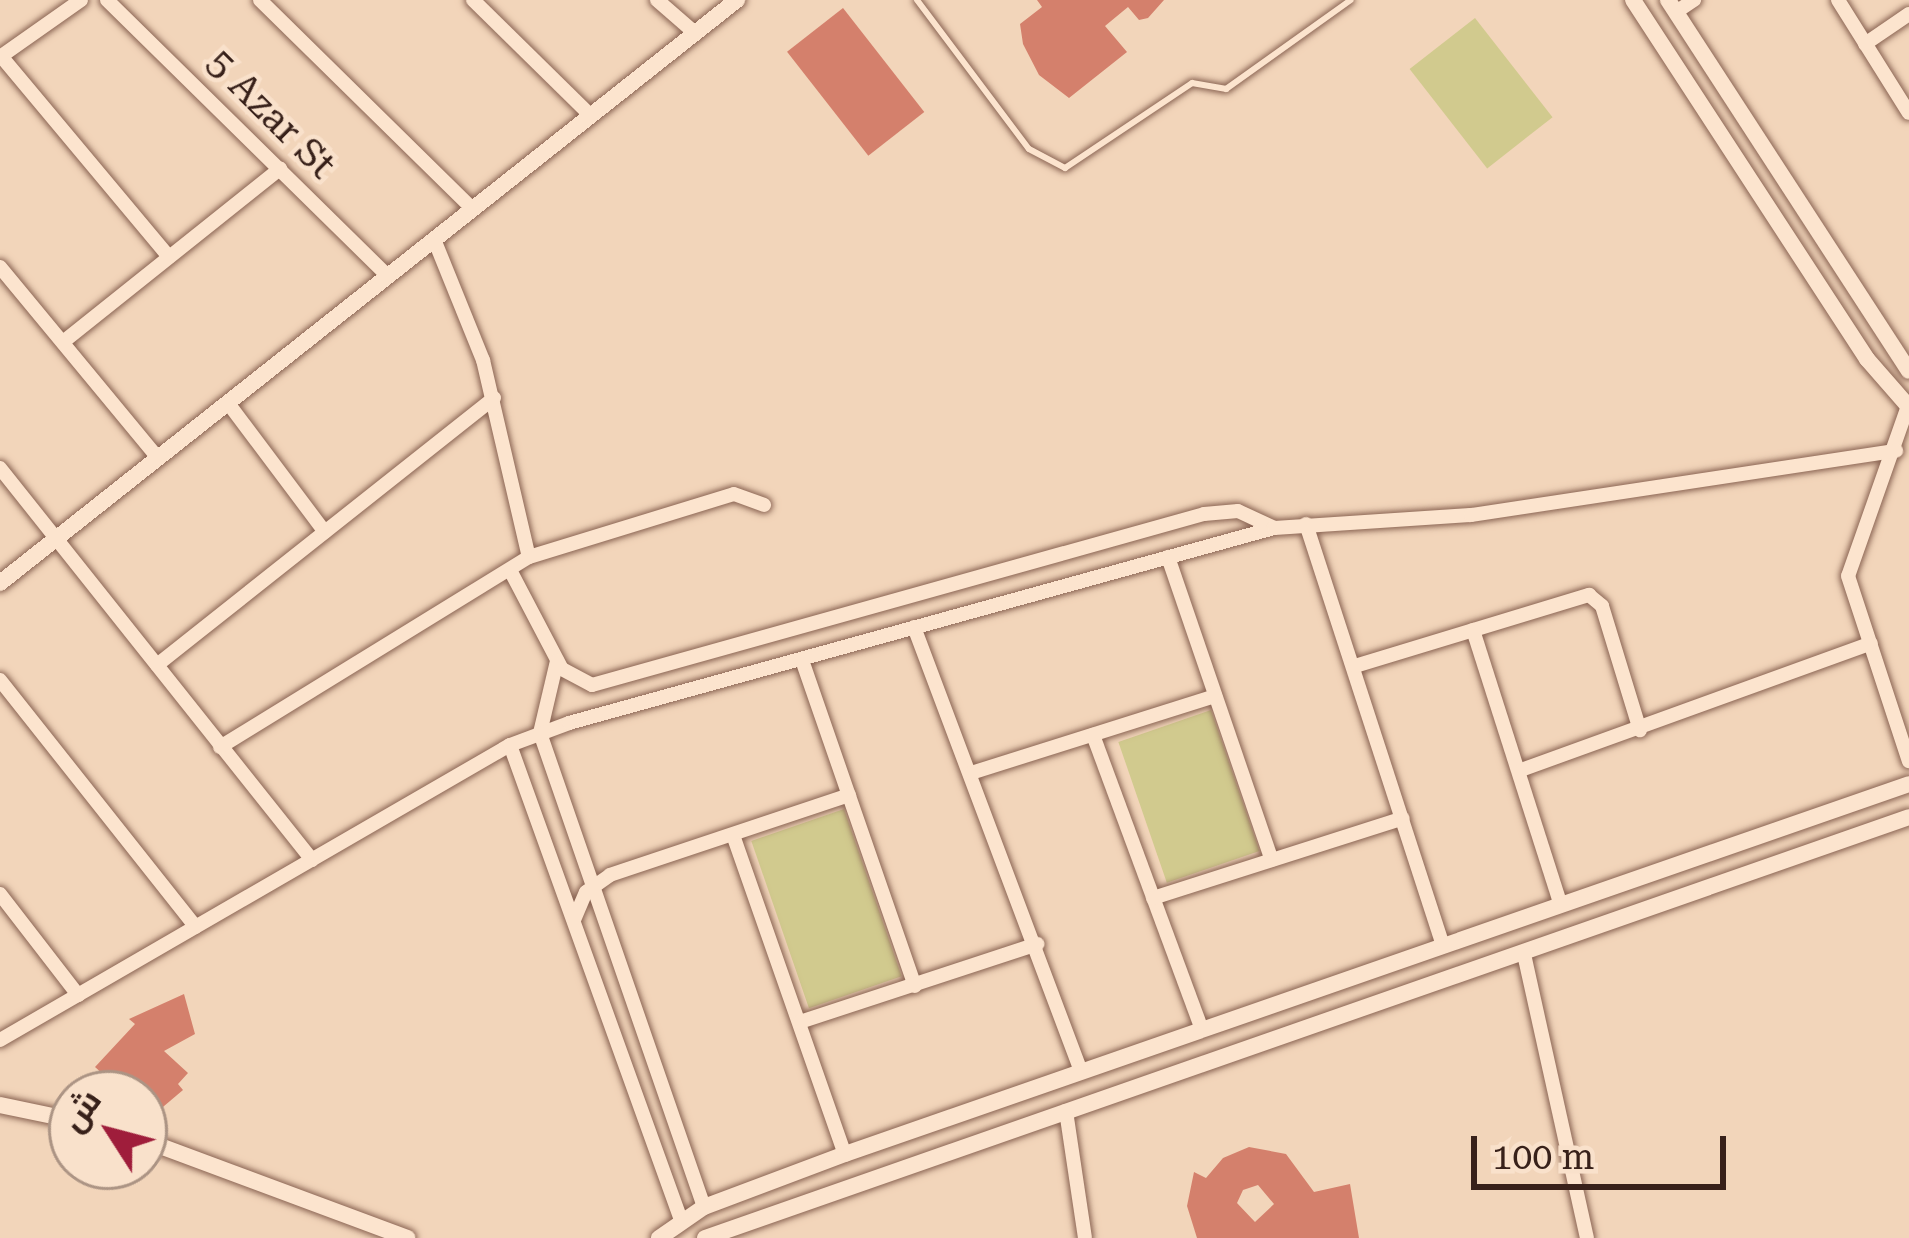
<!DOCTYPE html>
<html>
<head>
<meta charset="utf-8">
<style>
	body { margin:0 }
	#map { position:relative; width:1909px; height:1238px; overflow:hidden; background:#f2d5ba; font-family:"Roboto Serif",Cairo,serif }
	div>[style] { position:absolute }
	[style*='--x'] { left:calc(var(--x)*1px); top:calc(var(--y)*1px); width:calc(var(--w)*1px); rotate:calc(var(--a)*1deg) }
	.green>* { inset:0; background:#d1ca8e; transform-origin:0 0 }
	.building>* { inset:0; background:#d4806c; transform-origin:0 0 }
	.roads { filter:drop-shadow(0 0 3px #8a6453) drop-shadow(0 0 3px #8a6453) }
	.service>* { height:6px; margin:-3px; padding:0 3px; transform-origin:3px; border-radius:3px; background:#fce4ce }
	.minor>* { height:14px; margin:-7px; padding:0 7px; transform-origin:7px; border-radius:7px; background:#fce4ce }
	.tertiary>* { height:16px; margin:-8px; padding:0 8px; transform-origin:8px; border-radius:8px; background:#fce4ce }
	span { translate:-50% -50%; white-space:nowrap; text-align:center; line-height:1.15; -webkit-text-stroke:9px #f9e1cb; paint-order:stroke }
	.street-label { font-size:39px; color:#38211a }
	.north { position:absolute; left:48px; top:1070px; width:120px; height:120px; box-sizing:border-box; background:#f9e1cb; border:3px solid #ac9484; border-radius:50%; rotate:306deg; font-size:33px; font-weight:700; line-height:48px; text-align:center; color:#38211a }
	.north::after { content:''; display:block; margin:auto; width:42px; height:54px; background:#9f1d3b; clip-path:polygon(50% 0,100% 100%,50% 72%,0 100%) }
	.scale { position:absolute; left:1471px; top:1136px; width:255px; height:54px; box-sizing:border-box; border:6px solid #38211a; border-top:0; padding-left:15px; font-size:36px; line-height:42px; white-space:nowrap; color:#38211a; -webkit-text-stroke:9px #f9e1cb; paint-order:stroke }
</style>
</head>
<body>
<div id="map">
	<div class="green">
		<i style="left:1475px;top:18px;width:126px;height:83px;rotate:52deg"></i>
		<i style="left:1211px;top:710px;width:149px;height:98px;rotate:71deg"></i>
		<i style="left:844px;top:809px;width:177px;height:98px;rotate:71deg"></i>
	</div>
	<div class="building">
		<i style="clip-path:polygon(1037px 0,1164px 0,1148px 18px,1139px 20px,1128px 7px,1105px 26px,1127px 52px,1069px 98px,1039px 75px,1023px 44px,1020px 24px,1042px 7px)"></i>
		<i style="left:843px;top:8px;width:132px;height:71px;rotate:52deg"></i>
		<i style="clip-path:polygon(184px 994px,195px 1034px,164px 1051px,188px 1073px,178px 1084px,183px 1090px,144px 1123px,144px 1094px,125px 1094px,95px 1067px,135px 1024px,129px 1019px)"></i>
		<i style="clip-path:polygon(evenodd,1249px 1147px,1286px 1154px,1314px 1192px,1350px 1184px,1359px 1238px,1197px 1238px,1187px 1206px,1194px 1172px,1206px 1178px,1223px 1158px,1249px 1147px,1258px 1185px,1274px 1204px,1255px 1222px,1237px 1203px,1243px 1190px,1258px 1185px)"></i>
	</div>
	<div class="roads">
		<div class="service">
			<i style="--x:917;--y:0;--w:186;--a:53.1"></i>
			<i style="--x:1029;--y:149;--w:41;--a:27.8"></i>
			<i style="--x:1065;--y:168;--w:153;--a:-33.8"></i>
			<i style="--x:1192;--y:83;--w:35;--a:10"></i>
			<i style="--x:1226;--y:89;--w:153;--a:-35.5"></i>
		</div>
		<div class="minor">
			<i style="--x:107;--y:0;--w:394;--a:44.5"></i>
			<i style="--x:260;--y:0;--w:298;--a:44.5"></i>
			<i style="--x:473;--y:0;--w:165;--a:44.5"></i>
			<i style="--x:657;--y:0;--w:50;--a:41"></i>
			<i style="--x:1838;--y:0;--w:133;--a:57.9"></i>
			<i style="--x:1676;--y:12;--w:22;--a:-34"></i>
			<i style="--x:1865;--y:44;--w:53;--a:-34.3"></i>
			<i style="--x:1;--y:56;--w:262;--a:50.1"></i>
			<i style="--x:0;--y:57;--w:99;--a:-35.1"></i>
			<i style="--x:434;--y:239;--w:131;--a:68"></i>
			<i style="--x:483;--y:360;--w:202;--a:76.9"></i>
			<i style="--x:0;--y:267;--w:248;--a:50.4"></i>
			<i style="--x:63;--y:342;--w:278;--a:-38.6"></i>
			<i style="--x:228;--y:403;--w:161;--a:53.1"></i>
			<i style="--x:1909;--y:403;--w:183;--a:109.4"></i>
			<i style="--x:1848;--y:576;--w:195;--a:71.8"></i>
			<i style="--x:0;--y:468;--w:501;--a:51.48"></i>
			<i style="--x:1306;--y:524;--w:444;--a:72"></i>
			<i style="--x:1168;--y:557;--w:320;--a:71.1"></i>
			<i style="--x:510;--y:570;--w:112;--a:62.3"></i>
			<i style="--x:562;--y:669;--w:34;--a:28"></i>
			<i style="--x:592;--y:685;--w:635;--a:-15.61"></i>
			<i style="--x:1204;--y:514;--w:34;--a:-5"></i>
			<i style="--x:1238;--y:511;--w:40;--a:25"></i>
			<i style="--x:914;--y:627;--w:475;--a:69.4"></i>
			<i style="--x:1473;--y:630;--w:289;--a:72.3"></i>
			<i style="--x:802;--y:660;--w:345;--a:70.9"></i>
			<i style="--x:557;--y:661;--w:74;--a:103.3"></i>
			<i style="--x:540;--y:733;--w:502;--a:70.91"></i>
			<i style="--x:157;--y:665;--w:430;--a:-38.4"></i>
			<i style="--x:1355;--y:666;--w:245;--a:-16.9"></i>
			<i style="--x:1589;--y:595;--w:17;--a:40"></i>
			<i style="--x:1602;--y:606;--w:130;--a:73"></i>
			<i style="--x:0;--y:680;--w:315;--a:51.6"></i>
			<i style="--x:1093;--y:735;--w:314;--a:69.7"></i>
			<i style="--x:510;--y:745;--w:505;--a:70.2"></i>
			<i style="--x:220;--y:747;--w:363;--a:-31.6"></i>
			<i style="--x:529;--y:557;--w:214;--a:-17.1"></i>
			<i style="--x:734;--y:494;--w:32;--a:20"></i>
			<i style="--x:1521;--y:770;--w:372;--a:-19.9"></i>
			<i style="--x:971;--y:773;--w:256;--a:-17.5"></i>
			<i style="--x:733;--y:835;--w:338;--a:70.7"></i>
			<i style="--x:0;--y:894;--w:128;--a:52.3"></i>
			<i style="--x:1153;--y:898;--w:262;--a:-17.7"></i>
			<i style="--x:574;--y:920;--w:30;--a:-67"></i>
			<i style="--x:586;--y:892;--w:29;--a:-35"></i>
			<i style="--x:610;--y:875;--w:252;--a:-18.5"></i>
			<i style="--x:1524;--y:954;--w:291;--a:77.5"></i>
			<i style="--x:800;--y:1022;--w:250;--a:-18.2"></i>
			<i style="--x:0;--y:1040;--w:589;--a:-30.05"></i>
			<i style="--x:510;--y:745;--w:63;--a:-20.4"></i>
			<i style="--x:569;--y:723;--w:731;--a:-15.46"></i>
			<i style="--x:1274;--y:528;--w:197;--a:-3.8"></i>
			<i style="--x:1471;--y:515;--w:430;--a:-8.6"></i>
			<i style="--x:1066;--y:1111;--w:128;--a:81.5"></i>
		</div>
		<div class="tertiary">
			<i style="--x:1633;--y:0;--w:429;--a:56.9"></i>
			<i style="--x:1867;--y:359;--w:64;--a:48.8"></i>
			<i style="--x:1668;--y:0;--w:442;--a:57"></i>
			<i style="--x:0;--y:583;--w:940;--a:-38.35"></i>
			<i style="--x:0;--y:1105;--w:74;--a:11.8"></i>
			<i style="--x:144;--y:1140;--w:281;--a:20.4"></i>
			<i style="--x:659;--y:1238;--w:55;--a:-34.6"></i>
			<i style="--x:704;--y:1207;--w:151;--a:-20.6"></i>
			<i style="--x:845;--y:1154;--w:1126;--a:-19.17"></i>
			<i style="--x:705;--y:1238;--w:1275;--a:-19.27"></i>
		</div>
	</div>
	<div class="street-label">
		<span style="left:271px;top:114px;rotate:45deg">5 Azar St</span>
	</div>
	<div class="north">ش</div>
	<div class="scale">100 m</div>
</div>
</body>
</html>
